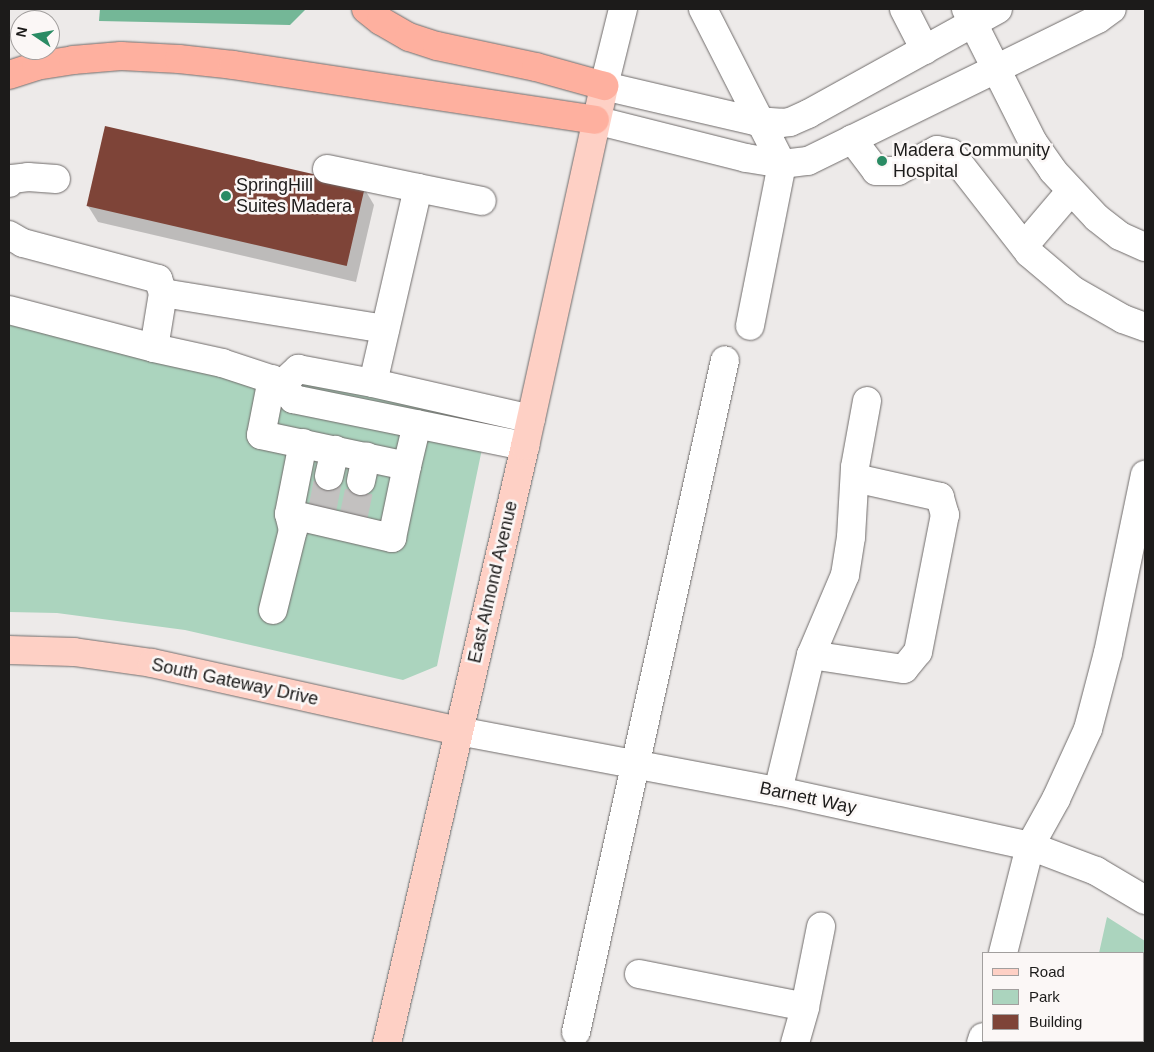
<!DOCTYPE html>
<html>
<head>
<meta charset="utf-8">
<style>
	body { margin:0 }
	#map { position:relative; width:1154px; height:1052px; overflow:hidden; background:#edeae9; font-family:Arial,sans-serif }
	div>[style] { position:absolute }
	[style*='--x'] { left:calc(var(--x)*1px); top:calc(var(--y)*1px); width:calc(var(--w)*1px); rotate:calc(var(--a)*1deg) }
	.green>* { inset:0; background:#abd4be }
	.water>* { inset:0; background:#74b797 }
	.shadow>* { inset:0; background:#0003 }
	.building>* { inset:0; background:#7e4438; transform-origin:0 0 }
	.minor-tunnel>* { height:28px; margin-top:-14px; transform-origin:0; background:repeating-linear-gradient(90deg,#c3c1c0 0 28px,transparent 0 42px) }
	.roads { filter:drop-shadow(0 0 1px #706c6b) drop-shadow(0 0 1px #706c6b) }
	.minor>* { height:28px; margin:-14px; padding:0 14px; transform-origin:14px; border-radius:14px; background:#fff }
	.major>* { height:28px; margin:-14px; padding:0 14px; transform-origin:14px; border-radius:14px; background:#fed0c5 }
	.highway>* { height:28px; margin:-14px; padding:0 14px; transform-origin:14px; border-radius:14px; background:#feb09f }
	.dots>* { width:14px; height:14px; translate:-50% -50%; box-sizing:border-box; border:2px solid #fbf7f6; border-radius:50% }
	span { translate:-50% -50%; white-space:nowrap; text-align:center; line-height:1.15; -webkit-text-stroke:5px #fbf7f6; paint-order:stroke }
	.poi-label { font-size:18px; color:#1c1b1a }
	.left { translate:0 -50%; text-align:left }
	.street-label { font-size:18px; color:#1c1b1a }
	.frame { position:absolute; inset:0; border:10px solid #1c1b1a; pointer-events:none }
	.legend { position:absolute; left:982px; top:952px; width:162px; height:90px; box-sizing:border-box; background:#fbf7f6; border:1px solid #a29f9e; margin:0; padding:6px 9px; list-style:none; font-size:15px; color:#1c1b1a }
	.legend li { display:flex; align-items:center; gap:10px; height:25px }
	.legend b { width:25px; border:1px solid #a29f9e }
	.north { position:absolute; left:10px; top:10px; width:50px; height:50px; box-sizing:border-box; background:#fbf7f6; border:1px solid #a29f9e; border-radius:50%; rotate:282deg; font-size:14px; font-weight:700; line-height:20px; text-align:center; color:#1c1b1a }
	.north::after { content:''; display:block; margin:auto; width:18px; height:22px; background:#2a8b64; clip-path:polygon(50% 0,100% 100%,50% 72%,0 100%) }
</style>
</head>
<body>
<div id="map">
	<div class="green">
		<i style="clip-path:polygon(9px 325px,488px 420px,437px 666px,403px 680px,185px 630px,57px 613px,9px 612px)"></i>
		<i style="clip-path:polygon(1107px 917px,1145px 941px,1145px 1043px,1078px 1043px,1079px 1041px,1143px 1041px,1143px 953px,1099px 953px)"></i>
	</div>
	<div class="water">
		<i style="clip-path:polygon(100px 9px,306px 9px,290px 25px,99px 21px)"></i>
	</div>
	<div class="shadow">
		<i style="clip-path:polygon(364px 188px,374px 205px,356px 282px,98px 222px,88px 206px)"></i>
	</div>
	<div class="building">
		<i style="left:105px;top:126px;width:267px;height:82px;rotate:13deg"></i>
	</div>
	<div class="minor-tunnel">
		<i style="--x:322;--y:511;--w:36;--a:-79"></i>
		<i style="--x:353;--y:519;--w:39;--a:-78"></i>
	</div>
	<div class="roads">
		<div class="minor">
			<i style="--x:623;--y:9;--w:79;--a:103.9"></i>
			<i style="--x:604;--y:86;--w:155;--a:13.1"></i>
			<i style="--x:755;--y:121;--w:26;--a:4"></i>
			<i style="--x:781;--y:123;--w:9;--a:-6"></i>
			<i style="--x:790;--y:122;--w:20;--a:-24"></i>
			<i style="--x:808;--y:114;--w:217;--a:-28.9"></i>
			<i style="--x:703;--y:9;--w:174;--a:63"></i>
			<i style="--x:782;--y:164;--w:165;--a:101.2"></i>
			<i style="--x:904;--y:9;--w:46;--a:62.9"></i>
			<i style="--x:966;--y:9;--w:149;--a:63.3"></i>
			<i style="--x:1033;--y:142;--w:35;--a:55"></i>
			<i style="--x:1053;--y:171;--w:64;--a:46.9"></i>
			<i style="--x:1097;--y:218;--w:29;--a:38"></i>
			<i style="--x:1120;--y:236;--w:27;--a:24"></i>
			<i style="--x:595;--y:120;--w:156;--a:14.1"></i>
			<i style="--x:746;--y:158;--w:36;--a:9"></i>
			<i style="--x:782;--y:164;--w:26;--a:-7"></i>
			<i style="--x:808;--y:161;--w:323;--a:-26.1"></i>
			<i style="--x:1098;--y:19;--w:17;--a:-36"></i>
			<i style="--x:852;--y:139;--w:40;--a:53"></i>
			<i style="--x:876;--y:171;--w:22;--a:0"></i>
			<i style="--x:898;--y:171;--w:44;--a:-28.3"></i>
			<i style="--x:937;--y:150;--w:14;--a:12"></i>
			<i style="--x:951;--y:153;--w:127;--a:52"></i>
			<i style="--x:1029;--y:253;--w:59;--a:40.2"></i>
			<i style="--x:1074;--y:291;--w:56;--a:29.7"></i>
			<i style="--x:1123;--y:319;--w:23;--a:20"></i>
			<i style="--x:327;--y:169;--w:93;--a:11.8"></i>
			<i style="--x:418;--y:188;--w:200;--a:103"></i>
			<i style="--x:9;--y:183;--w:5;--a:-53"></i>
			<i style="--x:12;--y:179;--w:16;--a:-7"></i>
			<i style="--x:28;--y:177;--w:28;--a:4"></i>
			<i style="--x:418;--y:188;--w:65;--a:11.5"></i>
			<i style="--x:9;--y:235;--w:16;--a:30"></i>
			<i style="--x:23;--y:243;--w:140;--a:14.9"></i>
			<i style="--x:158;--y:279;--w:15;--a:70"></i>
			<i style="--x:1024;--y:246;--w:71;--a:-49.6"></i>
			<i style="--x:9;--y:310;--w:150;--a:14.7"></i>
			<i style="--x:154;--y:348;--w:70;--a:12.4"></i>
			<i style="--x:222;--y:363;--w:64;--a:18.2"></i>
			<i style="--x:283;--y:383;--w:19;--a:58"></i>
			<i style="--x:293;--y:399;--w:237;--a:11.5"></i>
			<i style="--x:154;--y:348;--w:56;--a:-80.7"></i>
			<i style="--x:163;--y:293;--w:225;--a:9.2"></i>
			<i style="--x:272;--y:379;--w:57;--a:101.1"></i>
			<i style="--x:261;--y:435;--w:149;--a:12"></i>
			<i style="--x:407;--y:466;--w:43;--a:-76.6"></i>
			<i style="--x:283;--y:383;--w:21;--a:-43"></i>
			<i style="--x:298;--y:369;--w:76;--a:10.6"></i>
			<i style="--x:373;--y:383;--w:162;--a:12.8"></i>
			<i style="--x:303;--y:443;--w:72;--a:101.2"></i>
			<i style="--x:289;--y:514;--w:106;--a:13.1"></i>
			<i style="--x:392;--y:538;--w:74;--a:-78.2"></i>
			<i style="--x:329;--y:476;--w:27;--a:-77"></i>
			<i style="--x:361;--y:481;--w:25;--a:-78"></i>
			<i style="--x:273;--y:610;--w:82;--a:-76"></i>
			<i style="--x:293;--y:530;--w:16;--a:-104"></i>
			<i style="--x:811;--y:655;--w:94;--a:8.6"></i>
			<i style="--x:904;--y:669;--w:22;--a:-51"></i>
			<i style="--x:918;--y:652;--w:140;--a:-78.9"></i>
			<i style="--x:945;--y:515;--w:19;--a:-106"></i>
			<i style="--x:940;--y:497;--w:87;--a:-167.4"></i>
			<i style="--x:459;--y:731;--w:325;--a:10.7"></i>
			<i style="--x:778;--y:791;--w:258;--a:12.3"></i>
			<i style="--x:1030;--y:846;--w:71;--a:20.7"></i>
			<i style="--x:1096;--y:871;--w:57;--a:30.6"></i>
			<i style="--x:778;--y:791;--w:140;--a:-76.4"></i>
			<i style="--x:811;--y:655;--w:87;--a:-67"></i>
			<i style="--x:845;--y:575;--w:38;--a:-81"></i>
			<i style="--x:851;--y:537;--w:70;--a:-86.7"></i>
			<i style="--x:855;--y:467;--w:67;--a:-79.7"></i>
			<i style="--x:1003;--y:953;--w:110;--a:-75.8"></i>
			<i style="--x:1030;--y:846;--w:54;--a:-61"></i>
			<i style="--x:1056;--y:799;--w:77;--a:-65.4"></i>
			<i style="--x:1088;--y:729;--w:79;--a:-75.3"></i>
			<i style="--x:1108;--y:653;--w:182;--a:-78.3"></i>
			<i style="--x:639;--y:974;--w:169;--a:11.2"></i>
			<i style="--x:576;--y:1032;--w:688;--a:-77.5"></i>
			<i style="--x:795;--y:1043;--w:37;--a:-74"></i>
			<i style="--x:805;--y:1007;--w:82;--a:-78.7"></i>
			<i style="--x:981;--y:1043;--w:6;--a:-72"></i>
		</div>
		<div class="major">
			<i style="--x:9;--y:650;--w:65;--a:1.8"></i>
			<i style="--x:74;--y:652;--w:79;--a:8"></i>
			<i style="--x:152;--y:663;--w:314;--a:12.5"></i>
			<i style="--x:387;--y:1043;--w:613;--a:-76.98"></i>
			<i style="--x:525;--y:446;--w:369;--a:-77.6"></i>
		</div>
		<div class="highway">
			<i style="--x:366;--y:9;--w:19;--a:39"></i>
			<i style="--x:381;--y:21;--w:32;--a:30"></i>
			<i style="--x:409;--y:37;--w:29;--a:18"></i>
			<i style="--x:437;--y:46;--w:101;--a:12"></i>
			<i style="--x:536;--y:67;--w:71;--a:15.6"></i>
			<i style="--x:9;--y:75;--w:28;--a:-18"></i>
			<i style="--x:36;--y:66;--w:37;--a:-9"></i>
			<i style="--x:73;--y:60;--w:48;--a:-4.8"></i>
			<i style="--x:121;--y:56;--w:58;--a:3"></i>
			<i style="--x:179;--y:59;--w:54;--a:6.3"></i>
			<i style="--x:233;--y:65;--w:366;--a:8.6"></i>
		</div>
	</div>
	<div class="dots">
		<i style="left:882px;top:161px;background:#2a8b64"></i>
		<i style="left:226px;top:196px;background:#2a8b64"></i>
	</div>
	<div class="poi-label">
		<span class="left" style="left:893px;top:161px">Madera Community<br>Hospital</span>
		<span class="left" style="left:236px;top:196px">SpringHill<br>Suites Madera</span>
	</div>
	<div class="street-label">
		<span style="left:493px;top:582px;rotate:-77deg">East Almond Avenue</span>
		<span style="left:235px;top:682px;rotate:12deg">South Gateway Drive</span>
		<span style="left:808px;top:798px;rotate:12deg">Barnett Way</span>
	</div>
	<div class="frame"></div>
	<ul class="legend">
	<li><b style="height:6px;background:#fed0c5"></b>Road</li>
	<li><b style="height:14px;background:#abd4be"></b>Park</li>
	<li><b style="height:14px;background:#7e4438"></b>Building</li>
	</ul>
	<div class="north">N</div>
</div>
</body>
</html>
